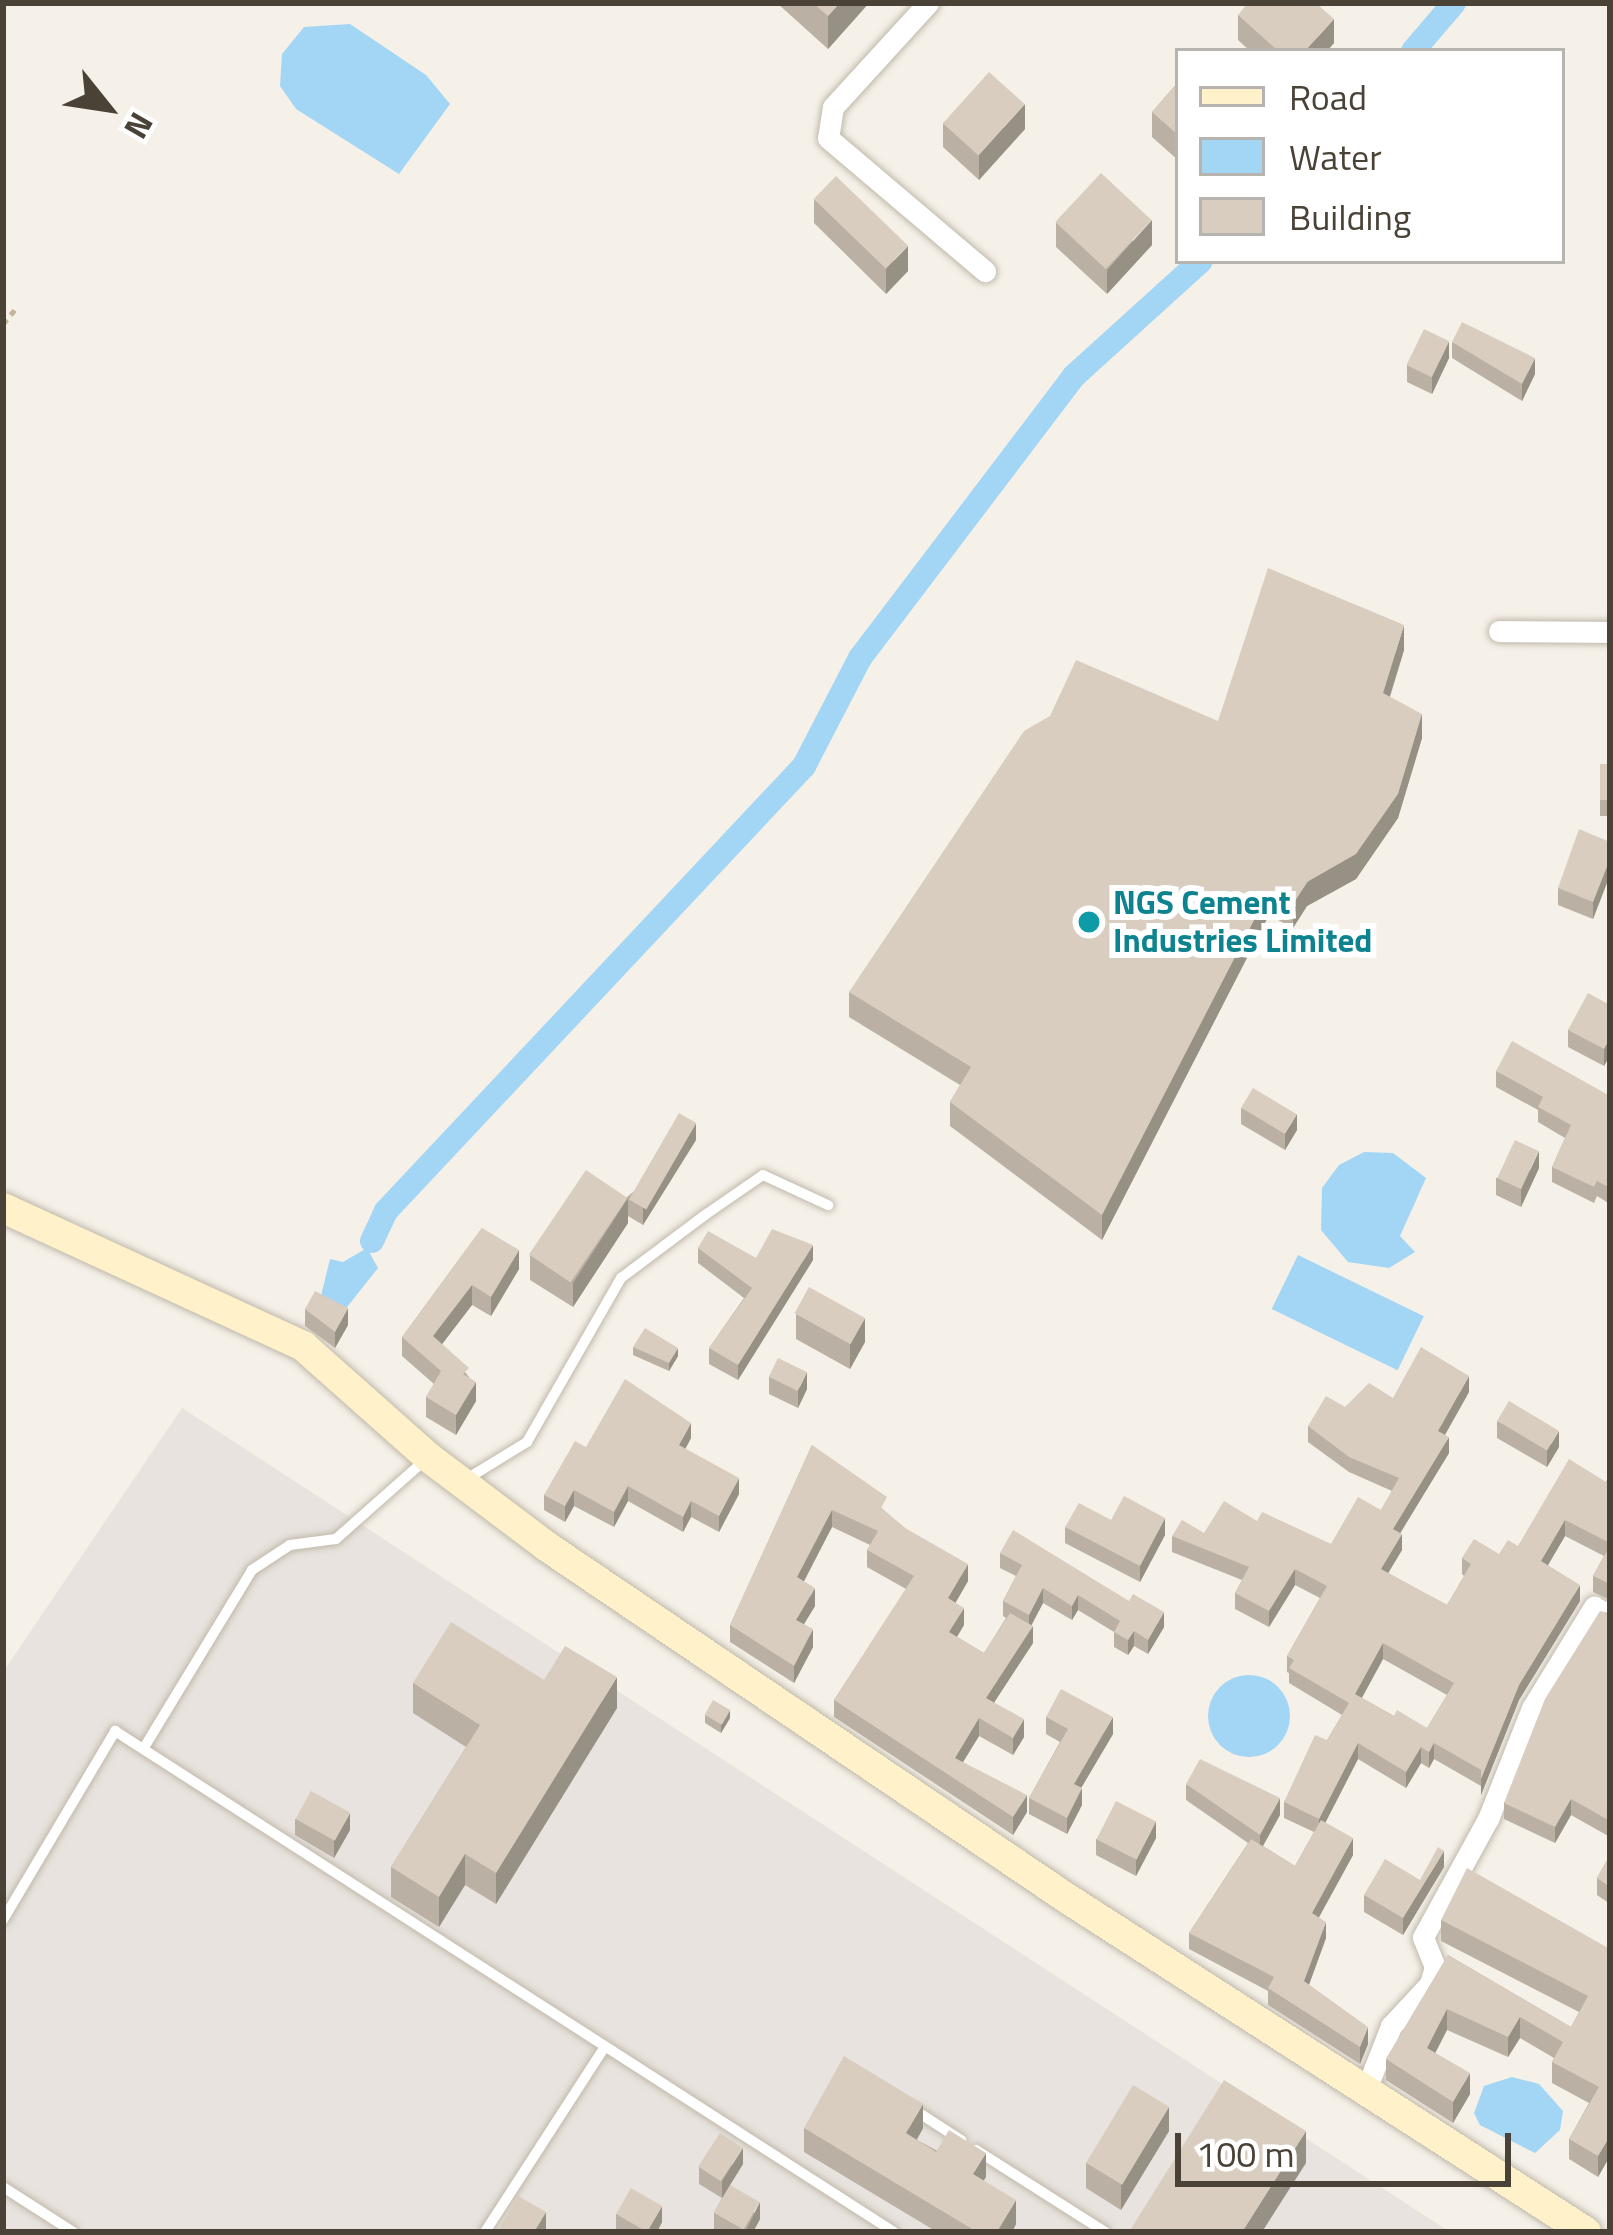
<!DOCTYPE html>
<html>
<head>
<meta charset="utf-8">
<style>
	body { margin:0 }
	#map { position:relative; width:1613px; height:2235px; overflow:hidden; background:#f5f1e9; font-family:"Titillium Web",sans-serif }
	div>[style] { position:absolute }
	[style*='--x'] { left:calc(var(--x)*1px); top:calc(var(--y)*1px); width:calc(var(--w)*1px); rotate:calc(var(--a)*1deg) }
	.industrial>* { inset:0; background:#e8e3de }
	.water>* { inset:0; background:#a3d5f4; transform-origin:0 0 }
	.round { border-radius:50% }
	.canal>* { height:24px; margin:-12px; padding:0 12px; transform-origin:12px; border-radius:12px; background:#a3d5f4 }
	.path>* { height:4.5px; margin-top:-2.25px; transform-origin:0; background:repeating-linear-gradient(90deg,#c4b59b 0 6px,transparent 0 12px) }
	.roads { filter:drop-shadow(0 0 3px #c1b9ab) drop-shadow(0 0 3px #c1b9ab) }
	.lane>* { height:10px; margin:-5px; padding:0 5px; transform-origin:5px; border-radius:5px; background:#fff }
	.street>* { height:21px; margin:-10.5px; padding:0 10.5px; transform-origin:10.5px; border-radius:10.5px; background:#fff }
	.secondary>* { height:30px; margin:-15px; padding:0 15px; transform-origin:15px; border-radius:15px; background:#fff1c9 }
	.wall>* { inset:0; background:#bab0a3; transform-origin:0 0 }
	.shaded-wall>* { inset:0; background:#979085 }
	.building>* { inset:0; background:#d8cdbe; transform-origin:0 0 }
	.dots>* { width:33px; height:33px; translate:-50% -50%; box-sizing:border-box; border:6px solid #fff; border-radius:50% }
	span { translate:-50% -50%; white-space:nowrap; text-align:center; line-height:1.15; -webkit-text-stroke:12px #fff; paint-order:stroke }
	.culture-label { font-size:33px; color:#0d838f; font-weight:700 }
	.left { translate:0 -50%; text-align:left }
	.frame { position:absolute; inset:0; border:6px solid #4a4237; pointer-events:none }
	.legend { position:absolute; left:1175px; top:48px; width:390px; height:216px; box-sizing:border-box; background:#fff; border:3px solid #b7b3af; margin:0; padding:15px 21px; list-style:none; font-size:36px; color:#4a4237 }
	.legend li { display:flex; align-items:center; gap:24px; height:60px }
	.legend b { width:60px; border:3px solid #b7b3af }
	.north { position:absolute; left:48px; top:48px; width:120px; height:120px; -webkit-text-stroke:9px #fff; paint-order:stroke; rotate:120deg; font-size:33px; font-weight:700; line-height:48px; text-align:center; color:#4a4237 }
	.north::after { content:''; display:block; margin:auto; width:42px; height:54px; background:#4a4237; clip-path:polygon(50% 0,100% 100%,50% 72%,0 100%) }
	.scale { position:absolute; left:1175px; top:2133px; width:336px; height:54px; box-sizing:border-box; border:6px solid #4a4237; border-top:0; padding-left:15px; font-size:36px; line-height:42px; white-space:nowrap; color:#4a4237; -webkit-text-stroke:9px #fff; paint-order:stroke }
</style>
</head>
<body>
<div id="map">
	<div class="industrial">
		<i style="clip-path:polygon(182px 1408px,1450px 2232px,3px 2232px,3px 1672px)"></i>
	</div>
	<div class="water">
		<i style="clip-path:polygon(350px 24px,426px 75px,450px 104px,399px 174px,296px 109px,280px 86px,282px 54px,304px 27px)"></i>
		<i style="clip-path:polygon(1364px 1152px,1393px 1153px,1426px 1178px,1400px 1236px,1415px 1252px,1389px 1268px,1348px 1262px,1321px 1230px,1322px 1188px,1339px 1165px)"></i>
		<i style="clip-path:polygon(367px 1248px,378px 1268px,340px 1316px,320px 1300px,330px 1259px,343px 1262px)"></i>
		<i style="left:1298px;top:1255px;width:140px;height:60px;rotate:26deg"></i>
		<i class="round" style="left:1208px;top:1675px;width:82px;height:82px"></i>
		<i style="clip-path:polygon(1512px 2077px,1539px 2084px,1563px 2111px,1560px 2130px,1535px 2153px,1480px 2125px,1474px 2113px,1484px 2086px)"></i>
	</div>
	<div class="canal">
		<i style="--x:1413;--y:51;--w:63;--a:-49.5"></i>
		<i style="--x:372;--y:1241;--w:33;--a:-65"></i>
		<i style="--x:386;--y:1211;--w:611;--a:-46.79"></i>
		<i style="--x:804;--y:766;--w:122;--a:-62.6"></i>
		<i style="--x:860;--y:658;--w:354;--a:-52.8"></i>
		<i style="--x:1074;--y:376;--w:171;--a:-42.2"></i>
	</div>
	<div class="path">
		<i style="--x:3;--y:324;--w:22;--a:-51"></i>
	</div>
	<div class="roads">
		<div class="lane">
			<i style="--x:465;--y:1480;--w:73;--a:-31.5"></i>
			<i style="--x:527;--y:1442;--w:189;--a:-60.2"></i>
			<i style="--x:621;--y:1278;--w:105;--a:-36.9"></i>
			<i style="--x:705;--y:1215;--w:70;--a:-34.6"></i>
			<i style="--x:763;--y:1175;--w:72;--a:24.8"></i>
			<i style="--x:145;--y:1746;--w:206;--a:-58.7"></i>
			<i style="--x:252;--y:1570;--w:45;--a:-33.3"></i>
			<i style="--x:290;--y:1545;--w:46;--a:-7.4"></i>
			<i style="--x:336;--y:1539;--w:119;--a:-41.6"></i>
			<i style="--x:3;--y:1920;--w:220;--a:-59.3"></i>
			<i style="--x:115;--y:1731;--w:926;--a:32.75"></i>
			<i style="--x:916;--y:2111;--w:54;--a:32.8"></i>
			<i style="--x:976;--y:2150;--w:153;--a:32.4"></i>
			<i style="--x:3;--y:2187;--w:83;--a:32.7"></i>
			<i style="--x:485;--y:2232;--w:219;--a:-57.1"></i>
		</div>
		<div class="street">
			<i style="--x:928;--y:3;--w:141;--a:132.4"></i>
			<i style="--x:833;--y:107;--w:31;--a:99"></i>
			<i style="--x:828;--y:138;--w:206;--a:40.3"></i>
			<i style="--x:1499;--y:631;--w:111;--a:0.5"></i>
			<i style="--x:1367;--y:2087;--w:66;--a:-68.5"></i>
			<i style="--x:1391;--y:2026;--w:57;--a:-47.1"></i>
			<i style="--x:1430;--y:1984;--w:18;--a:-74"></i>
			<i style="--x:1435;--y:1967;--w:32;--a:-112"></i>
			<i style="--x:1423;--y:1937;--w:135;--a:-61.2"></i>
			<i style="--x:1488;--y:1819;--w:119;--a:-68.4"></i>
			<i style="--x:1532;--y:1708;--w:119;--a:-58.5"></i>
			<i style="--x:1594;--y:1607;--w:18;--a:27"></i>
		</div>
		<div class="secondary">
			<i style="--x:3;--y:1208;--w:330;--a:24.7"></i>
			<i style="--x:303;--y:1346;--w:167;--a:41.6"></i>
			<i style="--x:428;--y:1457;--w:148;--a:37"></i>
			<i style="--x:546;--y:1546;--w:630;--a:34.07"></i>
			<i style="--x:1068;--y:1899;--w:616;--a:32.74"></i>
		</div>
	</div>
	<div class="wall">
		<i style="clip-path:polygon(777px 3px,869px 3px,828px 49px)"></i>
		<i style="clip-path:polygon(1238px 15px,1334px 43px,1327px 51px,1250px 51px,1238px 40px)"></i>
		<i style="clip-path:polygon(1178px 82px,1178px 160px,1152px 137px,1152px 112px)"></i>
		<i style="clip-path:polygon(943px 123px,1025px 129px,979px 180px,943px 147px)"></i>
		<i style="clip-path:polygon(814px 199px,908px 271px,886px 294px,814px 223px)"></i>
		<i style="clip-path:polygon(1056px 223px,1152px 245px,1107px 294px,1056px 247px)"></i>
		<i style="clip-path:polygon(1452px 342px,1535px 374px,1522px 401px,1452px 358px)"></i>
		<i style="clip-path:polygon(1449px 358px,1432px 394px,1407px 382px,1407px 365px)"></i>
		<i style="clip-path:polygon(1404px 650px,1390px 697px,1422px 738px,1398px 818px,1356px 879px,1307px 906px,1293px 928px,1269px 915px,1102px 1240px,950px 1126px,950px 1102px,960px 1085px,849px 1017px,849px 992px,1218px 721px)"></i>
		<i style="left:1600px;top:764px;width:10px;height:52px"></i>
		<i style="clip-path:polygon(1610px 842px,1610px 875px,1593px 919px,1558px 905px,1558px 888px)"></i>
		<i style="clip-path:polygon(1610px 1005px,1610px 1055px,1604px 1066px,1568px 1047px,1568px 1030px)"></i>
		<i style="clip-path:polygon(1496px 1071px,1610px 1096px,1610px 1204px,1597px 1196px,1594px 1203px,1552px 1182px,1552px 1167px,1565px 1138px,1538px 1122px,1538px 1110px,1496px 1087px)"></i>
		<i style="clip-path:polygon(1241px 1108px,1297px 1130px,1285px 1150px,1241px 1124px)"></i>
		<i style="clip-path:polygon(696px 1140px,643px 1225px,628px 1216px,628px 1223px,573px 1307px,530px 1280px,530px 1255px,627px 1197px)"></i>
		<i style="clip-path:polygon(1539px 1168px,1521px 1207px,1496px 1195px,1496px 1178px)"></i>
		<i style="clip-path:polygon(482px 1228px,519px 1269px,491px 1316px,472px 1305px,442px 1344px,469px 1377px,476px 1401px,456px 1435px,426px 1417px,426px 1397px,434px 1384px,402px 1356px,402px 1337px)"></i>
		<i style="clip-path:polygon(698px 1248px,756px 1258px,813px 1260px,738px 1380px,709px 1364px,709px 1348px,744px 1298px,698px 1263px)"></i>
		<i style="clip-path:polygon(305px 1309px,348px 1325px,335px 1348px,305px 1326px)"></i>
		<i style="clip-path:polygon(796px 1314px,865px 1342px,850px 1369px,796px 1339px)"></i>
		<i style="clip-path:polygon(633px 1347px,678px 1356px,669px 1371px,633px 1355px)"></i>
		<i style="clip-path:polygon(769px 1377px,807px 1389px,798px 1408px,769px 1394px)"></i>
		<i style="clip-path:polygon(evenodd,1469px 1392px,1445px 1435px,1449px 1453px,1400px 1533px,1402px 1550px,1388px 1573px,1447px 1605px,1464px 1576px,1462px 1574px,1462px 1558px,1499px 1554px,1518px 1546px,1606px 1482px,1610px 1472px,1610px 1600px,1593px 1592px,1593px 1576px,1604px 1556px,1565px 1536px,1548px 1565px,1580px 1601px,1519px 1700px,1481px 1795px,1481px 1786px,1434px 1759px,1429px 1768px,1421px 1763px,1406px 1788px,1358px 1759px,1325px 1823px,1353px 1855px,1319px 1917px,1326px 1938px,1309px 1985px,1368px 2044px,1360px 2064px,1268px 2005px,1268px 1991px,1189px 1949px,1189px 1933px,1248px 1843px,1186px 1800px,1186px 1784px,1280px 1815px,1263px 1846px,1295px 1866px,1314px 1832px,1284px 1818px,1284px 1802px,1327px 1740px,1342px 1715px,1289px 1683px,1289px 1673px,1287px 1672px,1287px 1656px,1320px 1598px,1295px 1585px,1269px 1627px,1235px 1609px,1235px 1593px,1242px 1580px,1172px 1552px,1172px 1536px,1204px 1533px,1257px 1521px,1331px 1544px,1381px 1510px,1392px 1491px,1349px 1472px,1308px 1442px,1308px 1426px,1345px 1407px,1393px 1398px,1469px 1392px,1383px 1659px,1447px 1695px,1427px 1728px,1394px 1716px,1362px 1698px,1383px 1659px)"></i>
		<i style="clip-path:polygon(1497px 1421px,1559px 1447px,1547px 1467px,1497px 1438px)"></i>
		<i style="clip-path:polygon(691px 1438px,685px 1449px,739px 1494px,719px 1532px,691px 1517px,683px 1532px,628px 1501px,614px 1527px,574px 1506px,565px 1522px,544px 1510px,544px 1495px,586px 1447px)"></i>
		<i style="clip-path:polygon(812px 1445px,887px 1513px,968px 1581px,955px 1603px,964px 1625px,957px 1637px,984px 1653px,1006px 1618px,1003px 1616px,1003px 1601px,1016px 1576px,1000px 1568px,1000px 1553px,1164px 1627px,1148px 1654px,1134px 1646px,1128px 1655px,1114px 1647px,1114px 1632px,1078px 1610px,1072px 1620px,1043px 1603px,1031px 1625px,1033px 1643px,994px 1702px,1024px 1737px,1013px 1755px,979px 1736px,963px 1762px,1027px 1812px,1013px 1835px,834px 1717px,834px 1700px,906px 1589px,867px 1567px,867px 1550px,870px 1545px,832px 1527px,803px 1581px,815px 1606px,804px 1624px,813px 1647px,794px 1683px,730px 1642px,730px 1625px)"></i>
		<i style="clip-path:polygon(1111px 1520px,1165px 1535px,1140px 1582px,1065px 1543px,1065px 1527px)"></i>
		<i style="clip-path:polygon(1610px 1613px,1610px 1837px,1571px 1815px,1555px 1843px,1504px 1819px,1504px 1803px)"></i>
		<i style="clip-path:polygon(544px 1680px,617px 1708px,496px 1904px,465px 1885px,439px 1927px,391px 1897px,391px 1867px,466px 1747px,413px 1713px,413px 1683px)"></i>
		<i style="clip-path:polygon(705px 1715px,730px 1718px,721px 1733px,705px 1723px)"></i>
		<i style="clip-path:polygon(1046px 1717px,1113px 1734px,1081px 1788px,1082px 1805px,1067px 1834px,1029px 1814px,1029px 1798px,1060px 1742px,1046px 1734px)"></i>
		<i style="clip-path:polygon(295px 1819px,350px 1830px,334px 1858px,295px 1835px)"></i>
		<i style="clip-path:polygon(1156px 1838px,1136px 1876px,1096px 1855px,1096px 1839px)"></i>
		<i style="clip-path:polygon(1610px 1855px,1610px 1904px,1597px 1895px,1597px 1878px)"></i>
		<i style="clip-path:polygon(1444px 1867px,1403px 1935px,1364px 1912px,1364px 1895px,1420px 1880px)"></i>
		<i style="clip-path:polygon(1441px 1920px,1610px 1949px,1610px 2156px,1598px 2177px,1569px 2159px,1569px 2139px,1589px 2103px,1552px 2083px,1552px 2062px,1554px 2058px,1520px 2038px,1508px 2057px,1447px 2030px,1435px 2053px,1470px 2094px,1453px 2123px,1386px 2080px,1386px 2059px,1448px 1955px,1571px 2027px,1579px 2012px,1441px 1941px)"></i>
		<i style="clip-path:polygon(804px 2128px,923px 2128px,917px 2140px,986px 2177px,983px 2180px,1016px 2224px,1012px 2232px,937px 2232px,804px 2152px)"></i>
		<i style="clip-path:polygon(1169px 2131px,1121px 2210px,1086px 2188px,1086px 2163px)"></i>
		<i style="clip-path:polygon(743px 2164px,730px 2185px,760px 2219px,753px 2232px,719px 2232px,714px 2229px,714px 2213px,722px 2198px,699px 2184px,699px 2167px)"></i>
		<i style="clip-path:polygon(616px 2214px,662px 2222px,657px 2232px,620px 2232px,616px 2230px)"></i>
	</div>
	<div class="shaded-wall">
		<i style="clip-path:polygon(840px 3px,869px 3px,828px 49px,828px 16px)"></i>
		<i style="clip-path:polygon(1334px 19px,1334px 43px,1327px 51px,1305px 51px)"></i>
		<i style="clip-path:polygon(1025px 104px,1025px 129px,979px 180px,979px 155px)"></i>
		<i style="clip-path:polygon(1152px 220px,1152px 245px,1107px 294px,1107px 270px)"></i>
		<i style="clip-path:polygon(908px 246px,908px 271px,886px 294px,886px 269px)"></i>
		<i style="clip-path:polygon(1449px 341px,1449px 358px,1432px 394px,1432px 377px)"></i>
		<i style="clip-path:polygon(1535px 358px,1535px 374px,1522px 401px,1522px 384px)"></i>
		<i style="clip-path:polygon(1404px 625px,1404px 650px,1383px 718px,1383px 693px)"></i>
		<i style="clip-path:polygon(1422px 714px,1422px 738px,1398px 818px,1356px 879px,1307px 906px,1293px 928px,1293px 904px)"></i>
		<i style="clip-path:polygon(1610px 859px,1610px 875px,1593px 919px,1593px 902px)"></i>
		<i style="clip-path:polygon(1269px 891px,1269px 915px,1102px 1240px,1102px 1215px)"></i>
		<i style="clip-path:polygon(1610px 1038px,1610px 1055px,1604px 1066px,1604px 1049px)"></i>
		<i style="clip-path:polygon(1297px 1114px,1297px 1130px,1285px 1150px,1285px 1134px)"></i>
		<i style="clip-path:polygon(696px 1123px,696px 1140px,643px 1225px,643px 1208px)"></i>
		<i style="clip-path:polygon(1539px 1151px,1539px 1168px,1521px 1207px,1521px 1190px)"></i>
		<i style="clip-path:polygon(628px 1198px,628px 1223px,573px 1307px,573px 1283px)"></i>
		<i style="clip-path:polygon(813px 1245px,813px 1260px,738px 1380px,738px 1365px)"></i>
		<i style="clip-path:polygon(519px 1250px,519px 1269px,491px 1316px,491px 1297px)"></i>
		<i style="clip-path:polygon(472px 1285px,472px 1305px,433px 1356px,433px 1336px)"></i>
		<i style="clip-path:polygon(348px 1308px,348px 1325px,335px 1348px,335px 1332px)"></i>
		<i style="clip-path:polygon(865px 1318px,865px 1342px,850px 1369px,850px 1344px)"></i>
		<i style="clip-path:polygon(678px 1348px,678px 1356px,669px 1371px,669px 1363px)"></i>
		<i style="clip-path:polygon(807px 1372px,807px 1389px,798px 1408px,798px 1391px)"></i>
		<i style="clip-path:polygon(1469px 1376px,1469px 1392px,1438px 1447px,1438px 1431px)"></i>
		<i style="clip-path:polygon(476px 1382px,476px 1401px,456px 1435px,456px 1415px)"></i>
		<i style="clip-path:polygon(691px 1423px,691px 1438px,679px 1461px,679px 1445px)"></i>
		<i style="clip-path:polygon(1559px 1431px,1559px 1447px,1547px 1467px,1547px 1451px)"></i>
		<i style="clip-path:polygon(1449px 1437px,1449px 1453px,1393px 1545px,1393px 1529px)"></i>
		<i style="clip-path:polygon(739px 1478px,739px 1494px,719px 1532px,719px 1516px)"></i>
		<i style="clip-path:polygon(628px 1486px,628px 1501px,614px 1527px,614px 1512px)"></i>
		<i style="clip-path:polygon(574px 1490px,574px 1506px,565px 1522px,565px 1506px)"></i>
		<i style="clip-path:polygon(691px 1501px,691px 1517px,683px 1532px,683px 1517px)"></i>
		<i style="clip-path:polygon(832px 1510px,832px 1527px,797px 1595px,797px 1577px)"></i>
		<i style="clip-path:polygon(1165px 1518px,1165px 1535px,1140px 1582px,1140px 1566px)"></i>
		<i style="clip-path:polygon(1565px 1520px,1565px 1536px,1541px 1577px,1541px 1561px)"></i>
		<i style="clip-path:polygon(1402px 1534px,1402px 1550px,1381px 1585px,1381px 1569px)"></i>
		<i style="clip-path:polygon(968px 1564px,968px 1581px,948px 1616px,948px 1598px)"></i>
		<i style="clip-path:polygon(1295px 1569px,1295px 1585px,1269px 1627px,1269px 1611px)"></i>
		<i style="clip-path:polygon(1580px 1585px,1580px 1601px,1519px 1700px,1481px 1795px,1481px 1779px,1519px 1685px)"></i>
		<i style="clip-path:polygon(815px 1588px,815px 1606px,796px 1637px,796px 1620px)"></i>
		<i style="clip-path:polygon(1043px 1588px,1043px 1603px,1029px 1630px,1029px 1615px)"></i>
		<i style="clip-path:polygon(1078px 1595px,1078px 1610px,1072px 1620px,1072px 1606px)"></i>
		<i style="clip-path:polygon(964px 1608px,964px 1625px,949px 1650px,949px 1632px)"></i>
		<i style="clip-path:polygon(1164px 1612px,1164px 1627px,1148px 1654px,1148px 1640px)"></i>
		<i style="clip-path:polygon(1033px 1626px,1033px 1643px,986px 1715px,986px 1698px)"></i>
		<i style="clip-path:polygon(813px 1629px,813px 1647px,794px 1683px,794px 1666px)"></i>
		<i style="clip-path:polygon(1134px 1631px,1134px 1646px,1128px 1655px,1128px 1640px)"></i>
		<i style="clip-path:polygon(1383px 1643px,1383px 1659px,1355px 1710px,1355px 1694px)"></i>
		<i style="clip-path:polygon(617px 1677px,617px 1708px,496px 1904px,496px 1873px)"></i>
		<i style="clip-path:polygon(730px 1710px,730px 1718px,721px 1733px,721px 1724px)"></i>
		<i style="clip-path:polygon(1113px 1717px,1113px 1734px,1074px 1800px,1074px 1784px)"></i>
		<i style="clip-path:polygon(979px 1718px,979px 1736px,955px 1775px,955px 1758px)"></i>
		<i style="clip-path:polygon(1024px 1719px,1024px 1737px,1013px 1755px,1013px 1738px)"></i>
		<i style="clip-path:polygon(1358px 1743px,1358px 1759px,1319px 1835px,1319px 1819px)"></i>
		<i style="clip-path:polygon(1434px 1743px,1434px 1759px,1429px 1768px,1429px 1752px)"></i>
		<i style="clip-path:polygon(1421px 1747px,1421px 1763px,1406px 1788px,1406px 1772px)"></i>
		<i style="clip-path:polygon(1082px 1788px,1082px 1805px,1067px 1834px,1067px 1818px)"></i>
		<i style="clip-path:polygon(1027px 1795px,1027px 1812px,1013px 1835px,1013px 1817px)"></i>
		<i style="clip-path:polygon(1280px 1798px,1280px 1815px,1260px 1851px,1260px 1835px)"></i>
		<i style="clip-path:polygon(1571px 1799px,1571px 1815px,1555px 1843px,1555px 1827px)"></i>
		<i style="clip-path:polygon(350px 1813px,350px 1830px,334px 1858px,334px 1841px)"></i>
		<i style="clip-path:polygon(1156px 1821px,1156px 1838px,1136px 1876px,1136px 1860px)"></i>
		<i style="clip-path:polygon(1353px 1838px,1353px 1855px,1312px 1930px,1312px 1913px)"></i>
		<i style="clip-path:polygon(1444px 1851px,1444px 1867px,1403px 1935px,1403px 1918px)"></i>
		<i style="clip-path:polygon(465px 1854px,465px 1885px,439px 1927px,439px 1897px)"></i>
		<i style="clip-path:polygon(1326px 1922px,1326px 1938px,1304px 1998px,1304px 1981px)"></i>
		<i style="clip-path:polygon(1447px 2009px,1447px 2030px,1427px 2069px,1427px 2048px)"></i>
		<i style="clip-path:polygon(1520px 2017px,1520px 2038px,1508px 2057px,1508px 2037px)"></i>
		<i style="clip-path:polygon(1368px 2027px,1368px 2044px,1360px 2064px,1360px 2047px)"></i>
		<i style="clip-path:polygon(1470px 2073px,1470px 2094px,1453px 2123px,1453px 2102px)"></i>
		<i style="clip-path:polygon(923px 2104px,923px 2128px,906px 2158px,906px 2133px)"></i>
		<i style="clip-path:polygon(1169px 2107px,1169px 2131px,1121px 2210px,1121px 2185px)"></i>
		<i style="clip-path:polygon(1306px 2131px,1306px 2163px,1262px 2232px,1242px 2232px)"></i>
		<i style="clip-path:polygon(1610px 2136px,1610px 2156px,1598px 2177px,1598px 2156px)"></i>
		<i style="clip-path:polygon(743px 2148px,743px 2164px,722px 2198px,722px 2181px)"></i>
		<i style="clip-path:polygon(986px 2153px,986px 2177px,973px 2198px,973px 2174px)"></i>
		<i style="clip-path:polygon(1016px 2200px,1016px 2224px,1012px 2232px,997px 2232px)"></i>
		<i style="clip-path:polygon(760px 2202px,760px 2219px,753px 2232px,745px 2232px)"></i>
		<i style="clip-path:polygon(662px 2206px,662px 2222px,657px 2232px,647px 2232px)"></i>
		<i style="clip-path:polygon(546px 2212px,546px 2229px,544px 2232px,534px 2232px)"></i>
	</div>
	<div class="building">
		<i style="clip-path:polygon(813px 3px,840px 3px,828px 16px)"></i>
		<i style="clip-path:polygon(1248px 3px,1316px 3px,1334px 19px,1305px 51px,1278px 51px,1238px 15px)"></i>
		<i style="left:989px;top:72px;width:48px;height:69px;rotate:42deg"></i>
		<i style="clip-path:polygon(1178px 82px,1178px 135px,1152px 112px)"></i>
		<i style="left:1101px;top:173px;width:69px;height:67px;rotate:43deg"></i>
		<i style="left:836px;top:176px;width:100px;height:32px;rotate:44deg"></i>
		<i style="clip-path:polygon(1462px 322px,1535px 358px,1522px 384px,1452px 342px)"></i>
		<i style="left:1424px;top:329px;width:28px;height:40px;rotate:26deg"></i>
		<i style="clip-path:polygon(1268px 568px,1404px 625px,1383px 693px,1422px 714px,1398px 794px,1356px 854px,1307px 882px,1293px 904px,1269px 891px,1102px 1215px,950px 1102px,971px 1067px,849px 992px,1024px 731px,1050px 716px,1076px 660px,1218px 721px)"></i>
		<i style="left:1600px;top:764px;width:10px;height:36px"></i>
		<i style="clip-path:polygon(1579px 829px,1610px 842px,1610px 859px,1593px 902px,1558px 888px)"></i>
		<i style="clip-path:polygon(1588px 993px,1610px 1005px,1610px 1038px,1604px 1049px,1568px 1030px)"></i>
		<i style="clip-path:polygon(1512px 1041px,1610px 1096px,1610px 1188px,1597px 1181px,1594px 1187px,1552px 1167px,1571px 1125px,1538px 1107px,1543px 1097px,1496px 1071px)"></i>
		<i style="left:1253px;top:1088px;width:51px;height:23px;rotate:31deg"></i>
		<i style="left:679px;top:1113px;width:20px;height:100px;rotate:30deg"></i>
		<i style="left:1515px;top:1140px;width:26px;height:42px;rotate:25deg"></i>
		<i style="left:586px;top:1170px;width:50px;height:102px;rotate:34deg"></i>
		<i style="clip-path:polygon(482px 1228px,519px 1250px,491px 1297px,472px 1285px,433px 1336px,469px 1368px,463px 1374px,476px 1382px,456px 1415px,426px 1397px,441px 1371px,402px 1337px)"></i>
		<i style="clip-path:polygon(772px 1229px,813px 1245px,738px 1365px,709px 1348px,752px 1288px,698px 1248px,708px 1231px,756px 1258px)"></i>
		<i style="left:809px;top:1287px;width:64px;height:30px;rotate:29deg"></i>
		<i style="clip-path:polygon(315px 1291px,348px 1308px,335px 1332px,305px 1309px)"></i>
		<i style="clip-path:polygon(645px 1328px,678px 1348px,669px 1363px,633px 1347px)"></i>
		<i style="clip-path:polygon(evenodd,1421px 1347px,1469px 1376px,1438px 1431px,1449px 1437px,1393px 1529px,1402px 1534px,1381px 1569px,1447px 1605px,1471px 1564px,1462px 1558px,1474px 1539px,1499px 1554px,1508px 1540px,1518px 1546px,1569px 1459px,1606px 1482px,1610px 1472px,1610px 1543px,1565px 1520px,1541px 1561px,1580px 1585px,1519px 1685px,1481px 1779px,1481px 1770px,1434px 1743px,1429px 1752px,1421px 1747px,1406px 1772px,1358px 1743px,1319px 1819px,1284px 1802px,1315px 1735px,1327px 1740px,1349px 1703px,1289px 1668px,1294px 1660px,1287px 1656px,1327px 1586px,1295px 1569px,1269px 1611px,1235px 1593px,1249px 1567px,1172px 1536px,1182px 1520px,1204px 1533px,1224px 1501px,1257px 1521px,1262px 1512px,1331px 1544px,1358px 1497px,1381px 1510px,1399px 1478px,1349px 1457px,1308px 1426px,1326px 1396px,1345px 1407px,1369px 1383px,1393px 1398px,1421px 1347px,1383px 1643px,1454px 1683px,1427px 1728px,1397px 1710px,1394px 1716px,1355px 1694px,1383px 1643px)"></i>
		<i style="left:778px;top:1358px;width:32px;height:21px;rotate:26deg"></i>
		<i style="clip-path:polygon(625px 1379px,691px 1423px,679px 1445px,739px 1478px,719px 1516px,691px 1501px,683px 1517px,628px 1486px,614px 1512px,574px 1490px,565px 1506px,544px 1495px,575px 1441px,586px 1447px)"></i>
		<i style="left:1509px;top:1401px;width:58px;height:23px;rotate:31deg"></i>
		<i style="clip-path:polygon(812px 1445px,887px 1497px,881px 1508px,905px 1528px,968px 1564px,948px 1598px,964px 1608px,949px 1632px,984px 1653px,1010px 1613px,1033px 1626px,986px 1698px,1024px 1719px,1013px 1738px,979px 1718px,955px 1758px,1027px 1795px,1013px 1817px,834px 1700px,914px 1576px,867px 1550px,878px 1531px,832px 1510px,797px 1577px,815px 1588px,796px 1620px,813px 1629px,794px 1666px,730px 1625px)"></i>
		<i style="clip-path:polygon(1124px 1496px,1165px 1518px,1140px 1566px,1065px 1527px,1079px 1503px,1111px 1520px)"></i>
		<i style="clip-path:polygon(1013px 1530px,1129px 1601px,1133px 1594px,1164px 1612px,1148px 1640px,1134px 1631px,1128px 1640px,1114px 1632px,1120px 1621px,1078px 1595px,1072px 1606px,1043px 1588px,1029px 1615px,1003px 1601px,1022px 1565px,1000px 1553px)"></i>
		<i style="clip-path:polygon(1610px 1546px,1610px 1584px,1593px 1576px)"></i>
		<i style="clip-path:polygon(1600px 1611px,1610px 1613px,1610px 1821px,1571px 1799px,1555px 1827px,1504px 1803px,1545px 1699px)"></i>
		<i style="clip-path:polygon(451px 1622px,544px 1680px,565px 1646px,617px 1677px,496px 1873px,465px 1854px,439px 1897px,391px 1867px,480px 1725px,413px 1683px)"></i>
		<i style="clip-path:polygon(1061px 1689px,1113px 1717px,1074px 1784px,1082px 1788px,1067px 1818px,1029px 1798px,1068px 1729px,1046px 1717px)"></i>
		<i style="left:713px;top:1700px;width:20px;height:17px;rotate:30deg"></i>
		<i style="clip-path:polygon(1200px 1759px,1280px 1798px,1260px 1835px,1186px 1784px)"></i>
		<i style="left:311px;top:1791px;width:45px;height:32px;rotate:29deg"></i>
		<i style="left:1116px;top:1801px;width:45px;height:43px;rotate:27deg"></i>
		<i style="clip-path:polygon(1321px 1820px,1353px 1838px,1312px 1913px,1326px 1922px,1304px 1981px,1368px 2027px,1360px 2047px,1268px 1988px,1274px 1977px,1189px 1933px,1251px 1839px,1295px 1866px)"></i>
		<i style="clip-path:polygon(1438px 1847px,1444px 1851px,1403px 1918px,1364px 1895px,1385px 1859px,1420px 1880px)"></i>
		<i style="clip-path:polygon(1610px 1855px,1610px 1887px,1597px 1878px)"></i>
		<i style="clip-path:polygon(1467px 1868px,1610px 1949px,1610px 2136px,1598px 2156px,1569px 2139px,1599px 2087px,1552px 2062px,1563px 2042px,1520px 2017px,1508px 2037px,1447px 2009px,1427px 2048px,1470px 2073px,1453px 2102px,1386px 2059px,1448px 1955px,1571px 2027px,1588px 1996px,1441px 1920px)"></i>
		<i style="clip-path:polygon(844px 2056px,923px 2104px,906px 2133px,936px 2152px,949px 2130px,986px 2153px,973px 2174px,1016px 2200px,997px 2232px,977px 2232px,804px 2128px)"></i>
		<i style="clip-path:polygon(1224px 2080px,1306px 2131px,1242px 2232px,1129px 2232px)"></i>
		<i style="left:1133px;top:2085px;width:42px;height:91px;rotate:31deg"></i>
		<i style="left:720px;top:2133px;width:27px;height:40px;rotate:33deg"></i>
		<i style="left:730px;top:2185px;width:34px;height:32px;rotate:30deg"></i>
		<i style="left:631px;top:2188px;width:36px;height:30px;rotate:30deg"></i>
		<i style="clip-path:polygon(518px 2196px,546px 2212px,534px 2232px,497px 2232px)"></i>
	</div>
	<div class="dots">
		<i style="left:1089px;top:922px;background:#0f9aa8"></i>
	</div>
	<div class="culture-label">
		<span class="left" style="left:1113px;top:922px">NGS Cement<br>Industries Limited</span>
	</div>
	<div class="frame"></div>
	<ul class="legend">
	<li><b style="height:15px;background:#fff1c9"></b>Road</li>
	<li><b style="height:33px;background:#a3d5f4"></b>Water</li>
	<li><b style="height:33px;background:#d8cdbe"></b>Building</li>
	</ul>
	<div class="north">N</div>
	<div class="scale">100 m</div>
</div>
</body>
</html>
